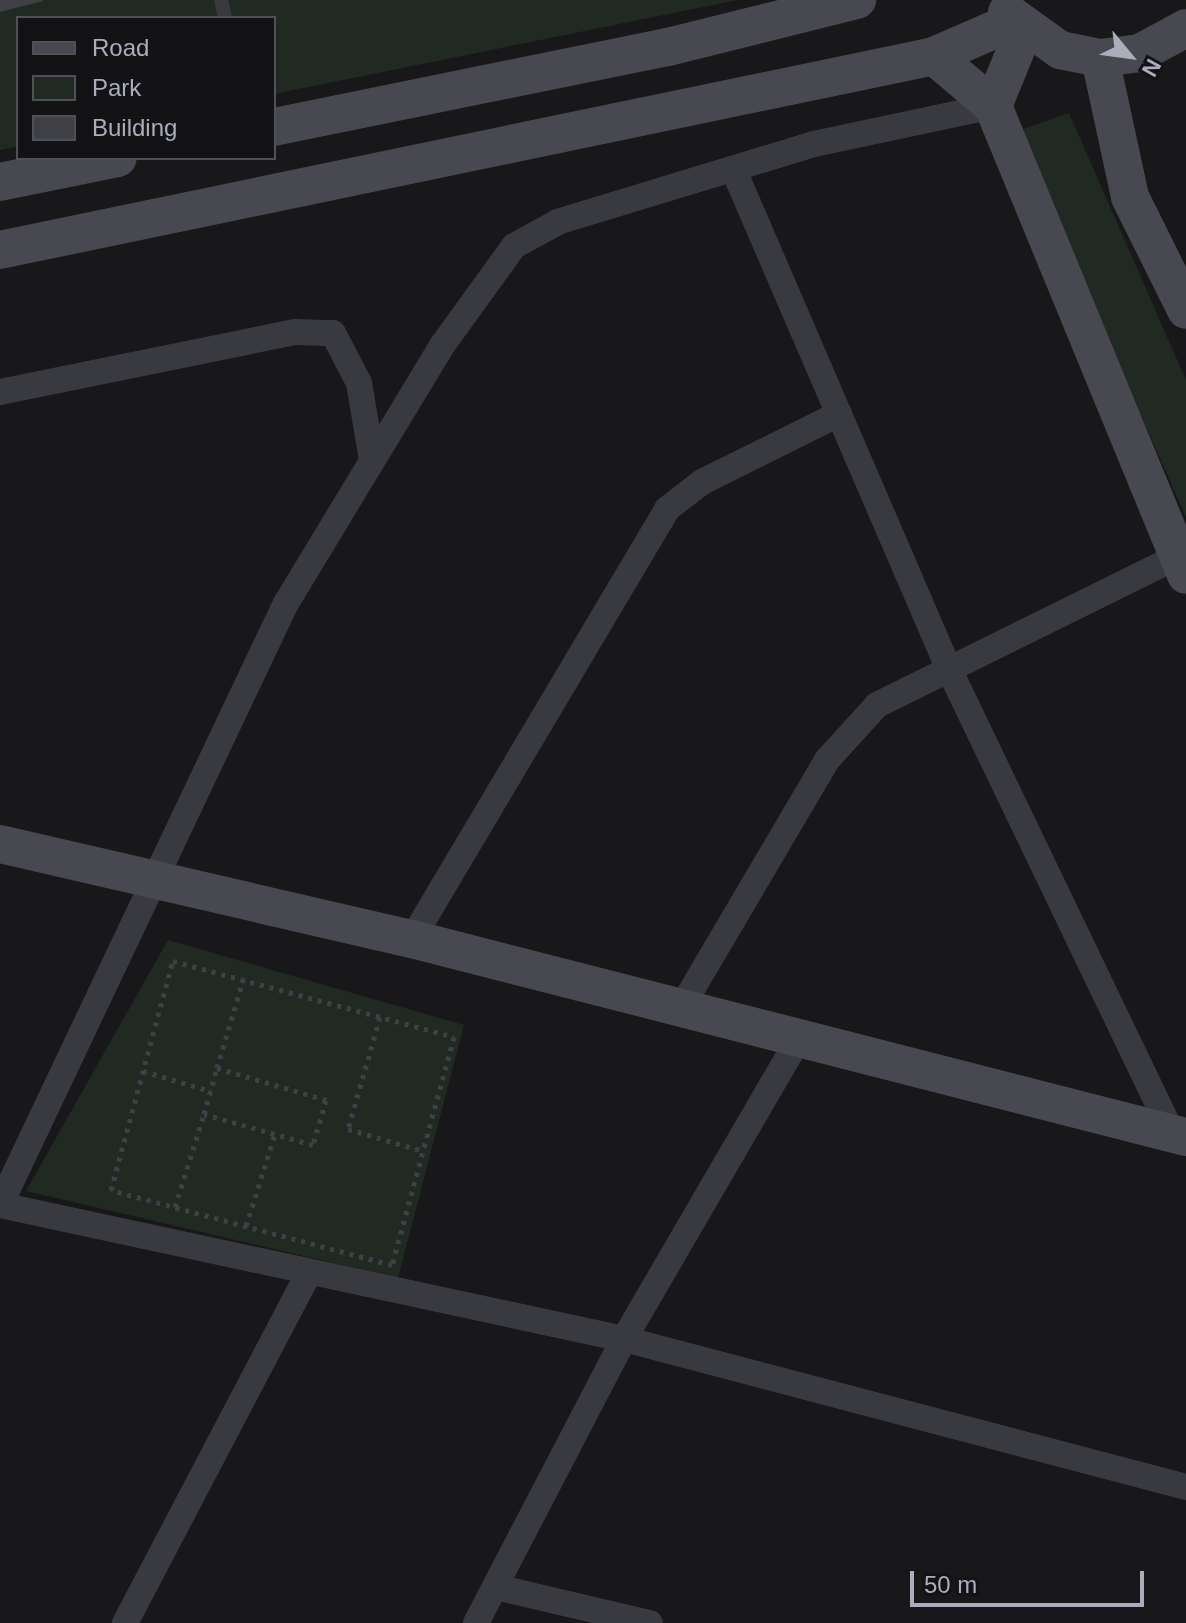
<!DOCTYPE html>
<html>
<head>
<meta charset="utf-8">
<style>
	body { margin:0 }
	#map { position:relative; width:1186px; height:1623px; overflow:hidden; background:#18181a; font-family:Helvetica,sans-serif }
	div>[style] { position:absolute }
	[style*='--x'] { left:calc(var(--x)*1px); top:calc(var(--y)*1px); width:calc(var(--w)*1px); rotate:calc(var(--a)*1deg) }
	.green>* { inset:0; background:#202922 }
	.building>* { inset:0; background:#3f4045 }
	.path>* { height:5px; margin-top:-2.5px; transform-origin:0; background:repeating-linear-gradient(90deg,#3f4047 0 4px,transparent 0 10px) }
	.lane>* { height:14px; margin:-7px; padding:0 7px; transform-origin:7px; border-radius:7px; background:#393940 }
	.street>* { height:26px; margin:-13px; padding:0 13px; transform-origin:13px; border-radius:13px; background:#393940 }
	.secondary>* { height:38px; margin:-19px; padding:0 19px; transform-origin:19px; border-radius:19px; background:#474850 }
	span { translate:-50% -50%; white-space:nowrap; text-align:center; line-height:1.15; -webkit-text-stroke:8px #131315; paint-order:stroke }
	.legend { position:absolute; left:16px; top:16px; width:260px; height:144px; box-sizing:border-box; background:#131315; border:2px solid #4f5157; margin:0; padding:10px 14px; list-style:none; font-size:24px; color:#aaadbb }
	.legend li { display:flex; align-items:center; gap:16px; height:40px }
	.legend b { width:40px; border:2px solid #4f5157 }
	.north { position:absolute; left:1090px; top:16px; width:80px; height:80px; -webkit-text-stroke:6px #131315; paint-order:stroke; rotate:119deg; font-size:22px; font-weight:700; line-height:32px; text-align:center; color:#aaadbb }
	.north::after { content:''; display:block; margin:auto; width:28px; height:36px; background:#aaadbb; clip-path:polygon(50% 0,100% 100%,50% 72%,0 100%) }
	.scale { position:absolute; left:910px; top:1571px; width:234px; height:36px; box-sizing:border-box; border:4px solid #aaadbb; border-top:0; padding-left:10px; font-size:24px; line-height:28px; white-space:nowrap; color:#aaadbb; -webkit-text-stroke:6px #131315; paint-order:stroke }
</style>
</head>
<body>
<div id="map">
	<div class="green">
		<i style="clip-path:polygon(0 0,738px 0,274px 94px,274px 18px,18px 18px,18px 146px,0 150px)"></i>
		<i style="clip-path:polygon(1069px 113px,1186px 380px,1186px 517px,1015px 132px)"></i>
		<i style="clip-path:polygon(168px 940px,464px 1025px,398px 1278px,26px 1191px)"></i>
	</div>
	<div class="building">
		<i style="clip-path:polygon(0 0,42px 0,43px 1px,0 12px)"></i>
	</div>
	<div class="path">
		<i style="--x:173;--y:961;--w:291;--a:15.1"></i>
		<i style="--x:454;--y:1037;--w:236;--a:105.2"></i>
		<i style="--x:392;--y:1265;--w:291;--a:-165.1"></i>
		<i style="--x:111;--y:1190;--w:237;--a:-74.9"></i>
		<i style="--x:380;--y:1017;--w:116;--a:105.9"></i>
		<i style="--x:348;--y:1129;--w:78;--a:16.3"></i>
		<i style="--x:217;--y:1068;--w:114;--a:16.4"></i>
		<i style="--x:326;--y:1100;--w:47;--a:106.1"></i>
		<i style="--x:313;--y:1145;--w:113;--a:-164.1"></i>
		<i style="--x:204;--y:1114;--w:48;--a:-74.2"></i>
		<i style="--x:217;--y:1068;--w:92;--a:-73.5"></i>
		<i style="--x:143;--y:1071;--w:71;--a:16.4"></i>
		<i style="--x:175;--y:1207;--w:97;--a:-72.7"></i>
		<i style="--x:246;--y:1226;--w:96;--a:-72.5"></i>
	</div>
	<div class="lane">
		<i style="--x:221;--y:0;--w:18;--a:77"></i>
	</div>
	<div class="street">
		<i style="--x:993;--y:106;--w:183;--a:168"></i>
		<i style="--x:814;--y:144;--w:268;--a:163.1"></i>
		<i style="--x:558;--y:222;--w:50;--a:151.4"></i>
		<i style="--x:514;--y:246;--w:121;--a:125.9"></i>
		<i style="--x:443;--y:344;--w:303;--a:121.2"></i>
		<i style="--x:286;--y:603;--w:666;--a:115.41"></i>
		<i style="--x:0;--y:1205;--w:638;--a:12.12"></i>
		<i style="--x:624;--y:1339;--w:581;--a:14.75"></i>
		<i style="--x:735;--y:173;--w:538;--a:66.68"></i>
		<i style="--x:948;--y:667;--w:517;--a:64.33"></i>
		<i style="--x:0;--y:392;--w:302;--a:-11.5"></i>
		<i style="--x:296;--y:332;--w:37;--a:2"></i>
		<i style="--x:333;--y:333;--w:56;--a:62.5"></i>
		<i style="--x:359;--y:383;--w:78;--a:80.4"></i>
		<i style="--x:412;--y:939;--w:500;--a:-59.3"></i>
		<i style="--x:667;--y:509;--w:44;--a:-37.6"></i>
		<i style="--x:702;--y:482;--w:153;--a:-26.4"></i>
		<i style="--x:681;--y:1008;--w:288;--a:-59.5"></i>
		<i style="--x:827;--y:760;--w:74;--a:-47.7"></i>
		<i style="--x:877;--y:705;--w:336;--a:-26.3"></i>
		<i style="--x:496;--y:1587;--w:158;--a:13.2"></i>
		<i style="--x:125;--y:1623;--w:396;--a:-62.3"></i>
		<i style="--x:476;--y:1623;--w:320;--a:-62.5"></i>
		<i style="--x:624;--y:1339;--w:348;--a:-59.8"></i>
	</div>
	<div class="secondary">
		<i style="--x:1007;--y:12;--w:65;--a:35.6"></i>
		<i style="--x:1060;--y:50;--w:41;--a:11.3"></i>
		<i style="--x:1100;--y:58;--w:40;--a:-7.1"></i>
		<i style="--x:1140;--y:53;--w:52;--a:-28.5"></i>
		<i style="--x:1024;--y:30;--w:82;--a:112.2"></i>
		<i style="--x:993;--y:106;--w:507;--a:67.63"></i>
		<i style="--x:934;--y:56;--w:77;--a:40.3"></i>
		<i style="--x:1100;--y:58;--w:142;--a:77.8"></i>
		<i style="--x:1130;--y:197;--w:126;--a:63.6"></i>
		<i style="--x:274;--y:127;--w:402;--a:-11.5"></i>
		<i style="--x:668;--y:47;--w:195;--a:-14"></i>
		<i style="--x:0;--y:182;--w:120;--a:-11.5"></i>
		<i style="--x:0;--y:250;--w:954;--a:-11.73"></i>
		<i style="--x:934;--y:56;--w:87;--a:-23.6"></i>
		<i style="--x:0;--y:844;--w:423;--a:13"></i>
		<i style="--x:412;--y:939;--w:799;--a:14.35"></i>
	</div>
	<ul class="legend">
	<li><b style="height:10px;background:#474850"></b>Road</li>
	<li><b style="height:22px;background:#202922"></b>Park</li>
	<li><b style="height:22px;background:#3f4045"></b>Building</li>
	</ul>
	<div class="north">N</div>
	<div class="scale">50 m</div>
</div>
</body>
</html>
